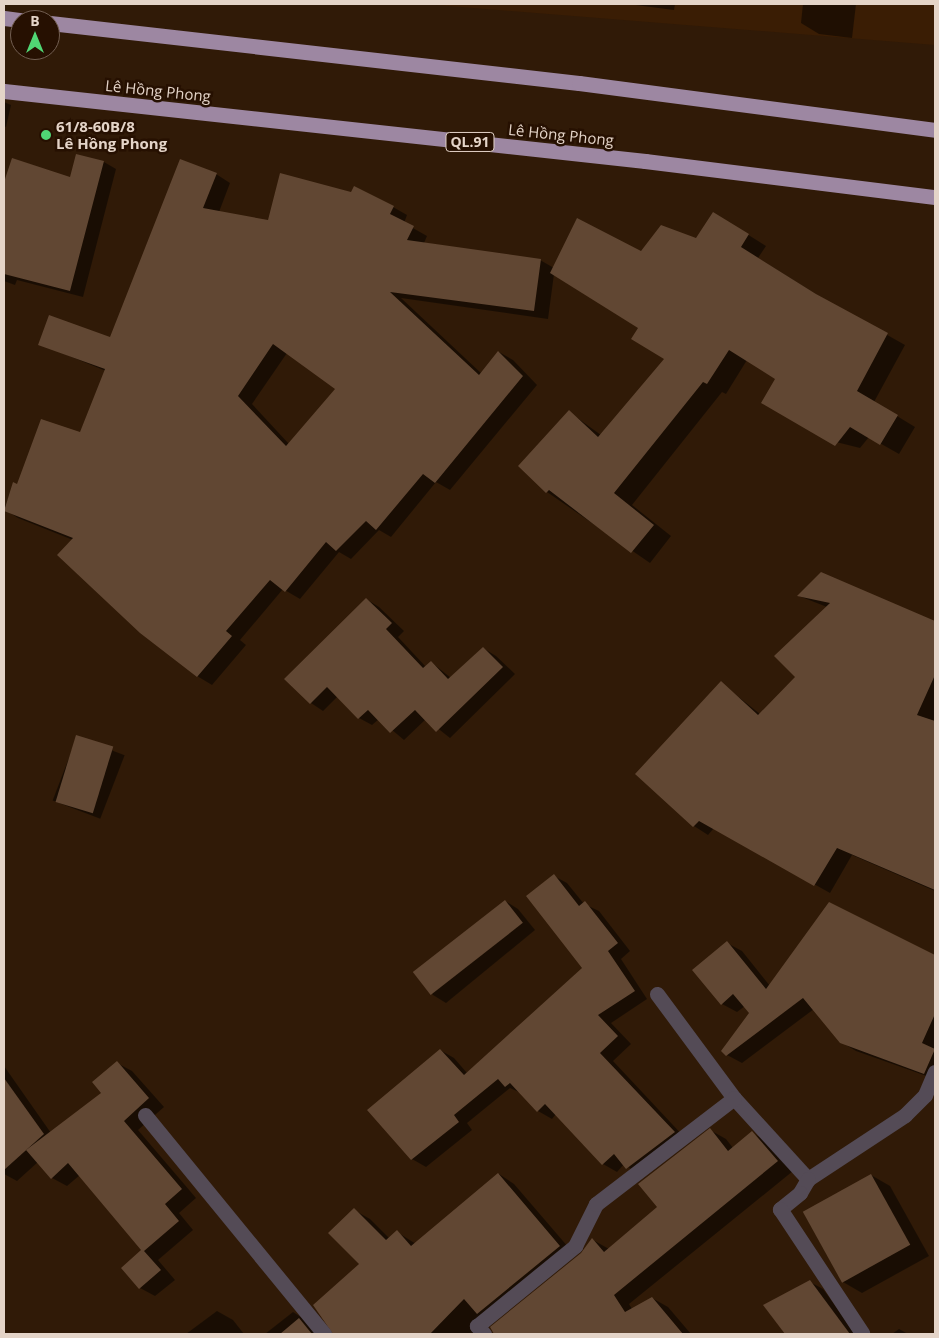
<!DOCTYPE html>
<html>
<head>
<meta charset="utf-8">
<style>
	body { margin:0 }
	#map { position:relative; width:939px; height:1338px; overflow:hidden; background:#301a07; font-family:"Open Sans",sans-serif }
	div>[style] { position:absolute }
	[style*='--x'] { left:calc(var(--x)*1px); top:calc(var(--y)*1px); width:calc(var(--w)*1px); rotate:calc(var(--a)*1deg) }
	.built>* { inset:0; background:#3a1d04 }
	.shadow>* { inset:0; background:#0007; transform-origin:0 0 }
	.building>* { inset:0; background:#614733; transform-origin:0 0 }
	.lane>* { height:15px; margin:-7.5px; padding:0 7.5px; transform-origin:7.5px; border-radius:7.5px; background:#544b56 }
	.highway>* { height:15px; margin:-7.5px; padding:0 7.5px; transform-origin:7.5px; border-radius:7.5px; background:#9d87a2 }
	.dots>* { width:14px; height:14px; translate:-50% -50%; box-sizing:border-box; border:2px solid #261001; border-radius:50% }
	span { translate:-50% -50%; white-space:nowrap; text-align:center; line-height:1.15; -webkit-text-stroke:5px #261001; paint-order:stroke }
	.shield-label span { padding:1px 4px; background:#261001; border:1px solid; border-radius:4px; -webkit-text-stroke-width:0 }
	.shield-label { font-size:14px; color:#e4d4c8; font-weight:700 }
	.street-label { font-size:15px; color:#e4d4c8 }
	.poi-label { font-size:15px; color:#e4d4c8; font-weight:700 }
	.left { translate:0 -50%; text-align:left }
	.frame { position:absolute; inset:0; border:5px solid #e4d4c8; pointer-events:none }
	.north { position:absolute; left:10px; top:10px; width:50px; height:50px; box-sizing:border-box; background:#261001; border:1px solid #725e51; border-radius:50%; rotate:0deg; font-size:14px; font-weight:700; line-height:20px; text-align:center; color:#e4d4c8 }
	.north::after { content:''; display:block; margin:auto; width:18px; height:22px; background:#50d674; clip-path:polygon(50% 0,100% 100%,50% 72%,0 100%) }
</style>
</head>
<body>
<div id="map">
	<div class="built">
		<i style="clip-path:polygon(424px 4px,935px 4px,935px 45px)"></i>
	</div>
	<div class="shadow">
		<i style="clip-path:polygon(628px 4px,675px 4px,674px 10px)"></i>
		<i style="clip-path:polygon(803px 4px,856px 4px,852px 38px,819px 34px,801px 23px)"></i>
		<i style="clip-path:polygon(4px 102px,11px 105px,6px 127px,4px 126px)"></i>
		<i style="clip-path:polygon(104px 162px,116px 169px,83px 297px,17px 280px,15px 285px,4px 281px,4px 178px,71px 179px)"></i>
		<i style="clip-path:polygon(evenodd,216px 174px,230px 183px,219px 212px,268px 221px,393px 207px,407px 215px,404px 223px,427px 236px,424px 243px,540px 260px,554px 268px,696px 240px,731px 224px,766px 246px,758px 258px,827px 301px,905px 345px,874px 402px,915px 427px,899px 454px,869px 437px,860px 448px,828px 440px,777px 378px,747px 360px,726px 394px,722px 392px,632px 505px,671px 536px,650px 563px,547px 492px,569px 412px,601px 435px,666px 358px,640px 328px,554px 274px,548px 319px,401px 298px,482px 374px,499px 352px,513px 360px,537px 385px,450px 490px,436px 482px,391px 537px,379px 530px,351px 559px,339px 552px,300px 599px,283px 589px,240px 640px,246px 645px,212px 685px,197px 676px,73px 540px,18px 518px,4px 509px,14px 484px,18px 486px,81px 434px,106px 371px,40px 344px,111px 339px,216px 174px,287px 353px,337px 389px,289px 444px,252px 404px,287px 353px)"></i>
		<i style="clip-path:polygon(822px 574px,935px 623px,935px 891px,852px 855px,830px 893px,714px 828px,708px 835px,694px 826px,721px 683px,760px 714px,797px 677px,827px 607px,799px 596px)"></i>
		<i style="clip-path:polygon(366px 599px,379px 607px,404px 631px,398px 637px,426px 667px,431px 662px,451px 678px,483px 648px,496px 656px,515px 674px,450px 738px,426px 719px,404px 740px,379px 719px,372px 725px,359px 718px,338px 696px,323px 711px,311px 703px)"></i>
		<i style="left:77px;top:737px;width:51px;height:68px;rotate:21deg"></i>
		<i style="clip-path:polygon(554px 876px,567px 883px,584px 904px,599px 911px,630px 951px,621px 959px,647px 999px,611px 1023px,631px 1044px,613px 1061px,687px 1140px,641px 1176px,624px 1164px,617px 1172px,603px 1164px,556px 1114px,552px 1119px,538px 1111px,521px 1093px,510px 1088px,467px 1123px,472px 1130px,426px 1167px,412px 1159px,369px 1110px,440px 1050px,454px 1058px,467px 1073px,584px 968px)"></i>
		<i style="clip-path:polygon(505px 901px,518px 909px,535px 930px,446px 1003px,433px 995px,415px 974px)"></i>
		<i style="clip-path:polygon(830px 904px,935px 956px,935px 1079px,856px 1051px,841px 1042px,814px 1009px,742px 1063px,727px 1055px,751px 1012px,745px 1006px,737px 1012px,722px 1004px,727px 943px,742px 951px,770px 986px)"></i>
		<i style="clip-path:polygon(117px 1063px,132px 1071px,164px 1107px,138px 1130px,196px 1198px,179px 1213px,193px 1230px,158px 1260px,175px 1280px,155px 1296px,140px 1288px,143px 1250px,80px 1175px,67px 1186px,52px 1178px,38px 1162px,17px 1181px,4px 1174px,4px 1066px,51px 1133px,103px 1093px)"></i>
		<i style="clip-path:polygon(710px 1130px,726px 1139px,733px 1148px,752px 1133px,768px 1142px,793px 1171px,629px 1304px,632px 1309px,652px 1298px,668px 1307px,691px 1334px,494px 1334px,492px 1328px,582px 1254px,593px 1240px,609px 1249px,658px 1207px)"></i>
		<i style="clip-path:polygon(499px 1174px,514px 1184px,575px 1255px,486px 1328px,486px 1334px,334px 1334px,333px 1328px,361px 1264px,354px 1210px,370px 1219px,390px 1239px,397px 1232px,416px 1244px)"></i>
		<i style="clip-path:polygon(871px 1175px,890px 1186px,929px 1256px,862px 1293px,843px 1282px)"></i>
		<i style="clip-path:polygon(810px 1282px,823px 1289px,856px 1334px,787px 1334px,765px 1306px)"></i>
		<i style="clip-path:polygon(217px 1311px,233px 1320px,244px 1334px,186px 1334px)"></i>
		<i style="clip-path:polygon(293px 1312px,309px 1322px,319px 1334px,265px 1334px)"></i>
		<i style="clip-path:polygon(899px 1329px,908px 1334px,892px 1334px)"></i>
	</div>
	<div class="building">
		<i style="clip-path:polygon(76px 154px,104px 161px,70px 291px,4px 274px,4px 182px,12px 158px,70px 177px)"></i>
		<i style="clip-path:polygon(evenodd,180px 159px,217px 173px,203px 208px,268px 220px,280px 173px,351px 192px,354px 186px,394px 206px,390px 214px,414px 226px,407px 240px,541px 259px,534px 311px,390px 292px,479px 375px,498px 351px,523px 376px,435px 483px,423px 474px,376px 530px,366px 521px,336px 551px,326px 542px,285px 592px,270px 580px,226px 631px,232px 636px,197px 677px,140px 633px,57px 555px,73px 538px,4px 511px,13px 482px,17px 484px,41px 419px,80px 432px,105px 369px,38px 345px,49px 315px,110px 337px,180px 159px,273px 344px,335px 389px,286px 446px,238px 396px,273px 344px)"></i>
		<i style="clip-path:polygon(713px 212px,749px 234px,741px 247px,816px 294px,888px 333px,857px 391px,898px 415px,880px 445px,850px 427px,835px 446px,761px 403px,775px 379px,729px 350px,707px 384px,703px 382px,614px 493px,654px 525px,631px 553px,549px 490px,546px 493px,518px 466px,569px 410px,598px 437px,664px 359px,631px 339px,638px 328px,550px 273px,577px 218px,641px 251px,661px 225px,696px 238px)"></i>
		<i style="clip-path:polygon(821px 572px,935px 621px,935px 675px,917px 715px,935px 721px,935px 890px,837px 848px,814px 886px,699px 821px,693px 827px,635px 774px,721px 681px,758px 715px,795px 677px,774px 656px,830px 603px,797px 596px)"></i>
		<i style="clip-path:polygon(366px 598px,392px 623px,386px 629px,423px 668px,431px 661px,448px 679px,483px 647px,503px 667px,436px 732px,415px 710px,390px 733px,368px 710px,358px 719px,327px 687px,310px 704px,284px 679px)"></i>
		<i style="left:76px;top:735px;width:39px;height:70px;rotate:17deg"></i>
		<i style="clip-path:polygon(554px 874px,579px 906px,585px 901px,618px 943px,608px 951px,635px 991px,598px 1015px,618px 1036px,600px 1053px,675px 1132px,626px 1169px,614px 1154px,602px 1165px,545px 1104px,537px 1112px,510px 1083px,505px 1087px,498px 1079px,454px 1115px,459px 1122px,411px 1160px,367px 1110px,440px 1049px,464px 1075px,582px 968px,526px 896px)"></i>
		<i style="left:505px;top:900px;width:29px;height:117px;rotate:52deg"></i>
		<i style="clip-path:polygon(829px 902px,935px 955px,935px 1014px,922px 1043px,935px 1049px,924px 1074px,840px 1043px,803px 998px,726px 1056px,721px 1051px,749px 1013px,733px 994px,721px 1005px,692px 970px,727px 941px,766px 989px)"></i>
		<i style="clip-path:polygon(117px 1061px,149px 1098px,124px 1121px,182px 1189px,165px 1204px,179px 1221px,144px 1251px,161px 1270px,139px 1289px,121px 1268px,141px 1250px,68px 1163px,51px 1179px,26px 1150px,101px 1093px,92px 1082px)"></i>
		<i style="clip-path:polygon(4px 1078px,44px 1134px,4px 1170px)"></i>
		<i style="clip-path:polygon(710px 1128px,728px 1151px,752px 1131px,778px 1161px,614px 1295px,625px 1312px,652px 1297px,683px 1334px,494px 1334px,490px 1327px,581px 1253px,592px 1238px,604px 1252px,657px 1207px,638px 1184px)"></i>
		<i style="clip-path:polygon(498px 1173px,560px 1246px,477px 1314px,464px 1299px,430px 1334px,333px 1334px,313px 1305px,359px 1264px,328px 1233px,354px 1208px,386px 1240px,397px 1230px,411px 1246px)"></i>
		<i style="left:871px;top:1174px;width:81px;height:78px;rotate:61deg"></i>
		<i style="clip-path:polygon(810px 1280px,850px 1334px,785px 1334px,763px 1305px)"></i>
		<i style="clip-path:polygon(299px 1318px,312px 1334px,280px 1334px)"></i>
	</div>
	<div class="lane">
		<i style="--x:657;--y:994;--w:129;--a:53.5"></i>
		<i style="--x:734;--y:1098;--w:110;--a:47.6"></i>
		<i style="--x:808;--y:1179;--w:116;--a:-33.4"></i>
		<i style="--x:905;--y:1115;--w:28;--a:-45"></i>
		<i style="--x:925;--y:1095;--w:25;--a:-67"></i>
		<i style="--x:145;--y:1115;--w:283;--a:50.7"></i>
		<i style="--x:808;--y:1179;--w:16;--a:120"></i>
		<i style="--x:800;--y:1193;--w:26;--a:141"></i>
		<i style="--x:780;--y:1209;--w:149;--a:56.5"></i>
		<i style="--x:484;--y:1334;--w:11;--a:-131"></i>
		<i style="--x:477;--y:1326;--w:127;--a:-39.2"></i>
		<i style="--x:575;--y:1246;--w:47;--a:-63.4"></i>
		<i style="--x:596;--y:1204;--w:174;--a:-37.5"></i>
	</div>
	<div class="highway">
		<i style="--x:4;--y:18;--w:17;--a:7"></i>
		<i style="--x:50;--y:23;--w:532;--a:6.47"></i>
		<i style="--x:579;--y:83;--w:359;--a:7.5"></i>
		<i style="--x:4;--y:91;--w:645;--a:6.23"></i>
		<i style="--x:645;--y:161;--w:292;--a:7.1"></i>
	</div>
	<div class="dots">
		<i style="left:46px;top:135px;background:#50d674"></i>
	</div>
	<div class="shield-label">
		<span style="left:470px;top:142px">QL.91</span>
	</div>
	<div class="street-label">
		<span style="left:158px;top:91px;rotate:6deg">Lê Hồng Phong</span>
		<span style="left:561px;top:135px;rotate:6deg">Lê Hồng Phong</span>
	</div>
	<div class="poi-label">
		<span class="left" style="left:56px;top:135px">61/8-60B/8<br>Lê Hồng Phong</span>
	</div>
	<div class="frame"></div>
	<div class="north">B</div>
</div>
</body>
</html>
